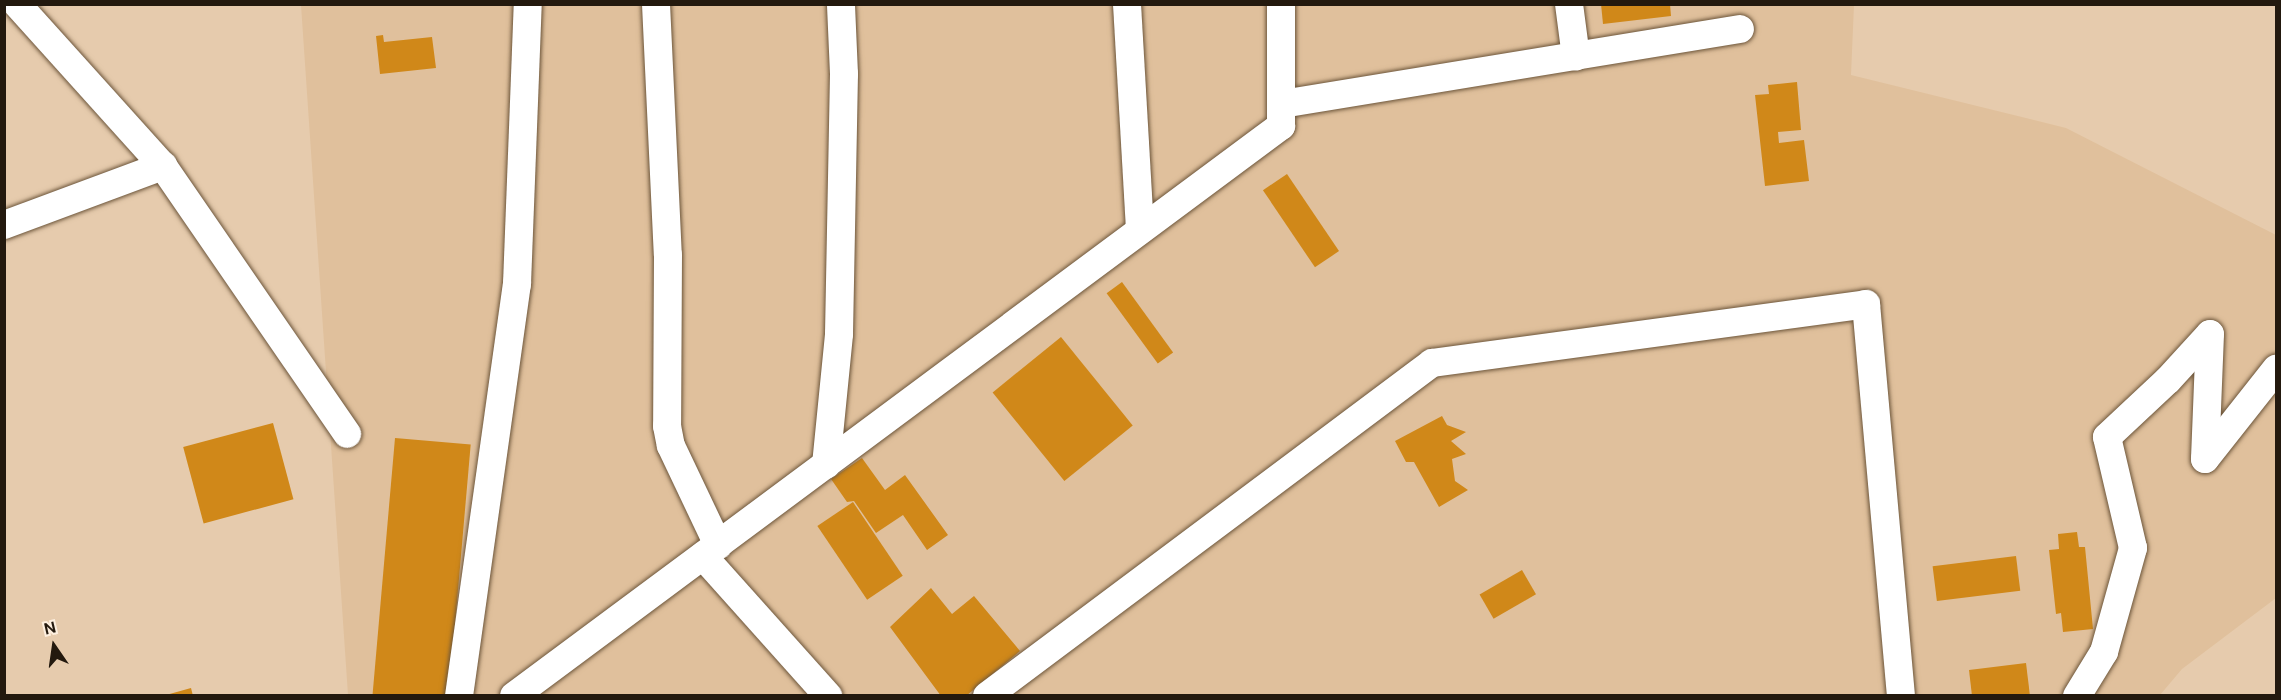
<!DOCTYPE html>
<html>
<head>
<meta charset="utf-8">
<style>
	body { margin:0 }
	#map { position:relative; width:2281px; height:700px; overflow:hidden; background:#e6cbad; font-family:"DM Sans",sans-serif }
	div>[style] { position:absolute }
	[style*='--x'] { left:calc(var(--x)*1px); top:calc(var(--y)*1px); width:calc(var(--w)*1px); rotate:calc(var(--a)*1deg) }
	.built>* { inset:0; background:#e0c09c }
	.building>* { inset:0; background:#d08819; transform-origin:0 0 }
	.roads { filter:drop-shadow(0 0 2px #6c553a) drop-shadow(0 0 2px #6c553a) }
	.street>* { height:28px; margin:-14px; padding:0 14px; transform-origin:14px; border-radius:14px; background:#fff }
	span { translate:-50% -50%; white-space:nowrap; text-align:center; line-height:1.15; -webkit-text-stroke:6px #fdefdf; paint-order:stroke }
	.frame { position:absolute; inset:0; border:6px solid #23190e; pointer-events:none }
	.north { position:absolute; left:24px; top:616px; width:60px; height:60px; -webkit-text-stroke:4px #fdefdf; paint-order:stroke; rotate:347deg; font-size:16px; font-weight:700; line-height:24px; text-align:center; color:#23190e }
	.north::after { content:''; display:block; margin:auto; width:21px; height:27px; background:#23190e; clip-path:polygon(50% 0,100% 100%,50% 72%,0 100%) }
</style>
</head>
<body>
<div id="map">
	<div class="built">
		<i style="clip-path:polygon(301px 5px,1854px 5px,1851px 75px,2066px 128px,2276px 235px,2276px 598px,2182px 669px,2160px 695px,348px 695px)"></i>
	</div>
	<div class="building">
		<i style="clip-path:polygon(1601px 4px,1670px 4px,1671px 16px,1603px 24px)"></i>
		<i style="clip-path:polygon(383px 35px,384px 42px,432px 37px,436px 68px,380px 74px,376px 36px)"></i>
		<i style="clip-path:polygon(1797px 82px,1801px 130px,1778px 132px,1779px 143px,1804px 140px,1809px 181px,1765px 186px,1755px 95px,1769px 94px,1768px 85px)"></i>
		<i style="left:1287px;top:174px;width:93px;height:29px;rotate:56deg"></i>
		<i style="left:1122px;top:282px;width:87px;height:19px;rotate:54deg"></i>
		<i style="left:1061px;top:337px;width:114px;height:88px;rotate:51deg"></i>
		<i style="clip-path:polygon(1442px 416px,1447px 425px,1466px 432px,1451px 441px,1466px 454px,1452px 459px,1455px 481px,1468px 490px,1439px 507px,1414px 462px,1406px 462px,1395px 441px)"></i>
		<i style="left:273px;top:423px;width:79px;height:93px;rotate:75deg"></i>
		<i style="left:395px;top:438px;width:76px;height:259px;rotate:5deg"></i>
		<i style="clip-path:polygon(862px 458px,885px 490px,905px 475px,948px 535px,927px 550px,903px 515px,876px 533px,854px 501px,847px 502px,831px 479px)"></i>
		<i style="left:853px;top:502px;width:89px;height:43px;rotate:56deg"></i>
		<i style="clip-path:polygon(2077px 532px,2079px 547px,2085px 547px,2093px 629px,2063px 632px,2061px 613px,2056px 614px,2049px 550px,2059px 549px,2058px 534px)"></i>
		<i style="left:2016px;top:556px;width:35px;height:84px;rotate:83deg"></i>
		<i style="left:1522px;top:570px;width:28px;height:49px;rotate:60deg"></i>
		<i style="clip-path:polygon(931px 588px,952px 614px,974px 596px,1020px 651px,966px 696px,941px 696px,890px 627px)"></i>
		<i style="clip-path:polygon(2026px 663px,2030px 696px,1972px 696px,1969px 670px)"></i>
		<i style="clip-path:polygon(191px 688px,193px 696px,166px 696px,166px 695px)"></i>
	</div>
	<div class="roads">
		<div class="street">
			<i style="--x:17;--y:4;--w:218;--a:48"></i>
			<i style="--x:163;--y:166;--w:325;--a:55.5"></i>
			<i style="--x:656;--y:4;--w:251;--a:87.3"></i>
			<i style="--x:668;--y:255;--w:171;--a:90.3"></i>
			<i style="--x:667;--y:426;--w:20;--a:79"></i>
			<i style="--x:671;--y:446;--w:110;--a:64.6"></i>
			<i style="--x:1127;--y:4;--w:226;--a:86.7"></i>
			<i style="--x:1569;--y:4;--w:53;--a:82.5"></i>
			<i style="--x:1282;--y:104;--w:464;--a:-9.3"></i>
			<i style="--x:4;--y:225;--w:170;--a:-20.4"></i>
			<i style="--x:826;--y:465;--w:132;--a:-84.3"></i>
			<i style="--x:839;--y:334;--w:260;--a:-88.9"></i>
			<i style="--x:844;--y:74;--w:70;--a:-92.5"></i>
			<i style="--x:703;--y:556;--w:188;--a:48.2"></i>
			<i style="--x:459;--y:696;--w:416;--a:-82"></i>
			<i style="--x:517;--y:284;--w:280;--a:-87.8"></i>
			<i style="--x:514;--y:696;--w:956;--a:-36.62"></i>
			<i style="--x:1281;--y:126;--w:122;--a:-90"></i>
			<i style="--x:987;--y:696;--w:556;--a:-36.81"></i>
			<i style="--x:1432;--y:363;--w:438;--a:-7.7"></i>
			<i style="--x:1866;--y:304;--w:394;--a:84.9"></i>
			<i style="--x:2077;--y:696;--w:52;--a:-58.5"></i>
			<i style="--x:2104;--y:652;--w:108;--a:-74.4"></i>
			<i style="--x:2133;--y:548;--w:114;--a:-103.2"></i>
			<i style="--x:2107;--y:437;--w:83;--a:-43.1"></i>
			<i style="--x:2168;--y:380;--w:62;--a:-47.6"></i>
			<i style="--x:2210;--y:334;--w:125;--a:92.3"></i>
			<i style="--x:2205;--y:459;--w:115;--a:-51.7"></i>
		</div>
	</div>
	<div class="frame"></div>
	<div class="north">N</div>
</div>
</body>
</html>
